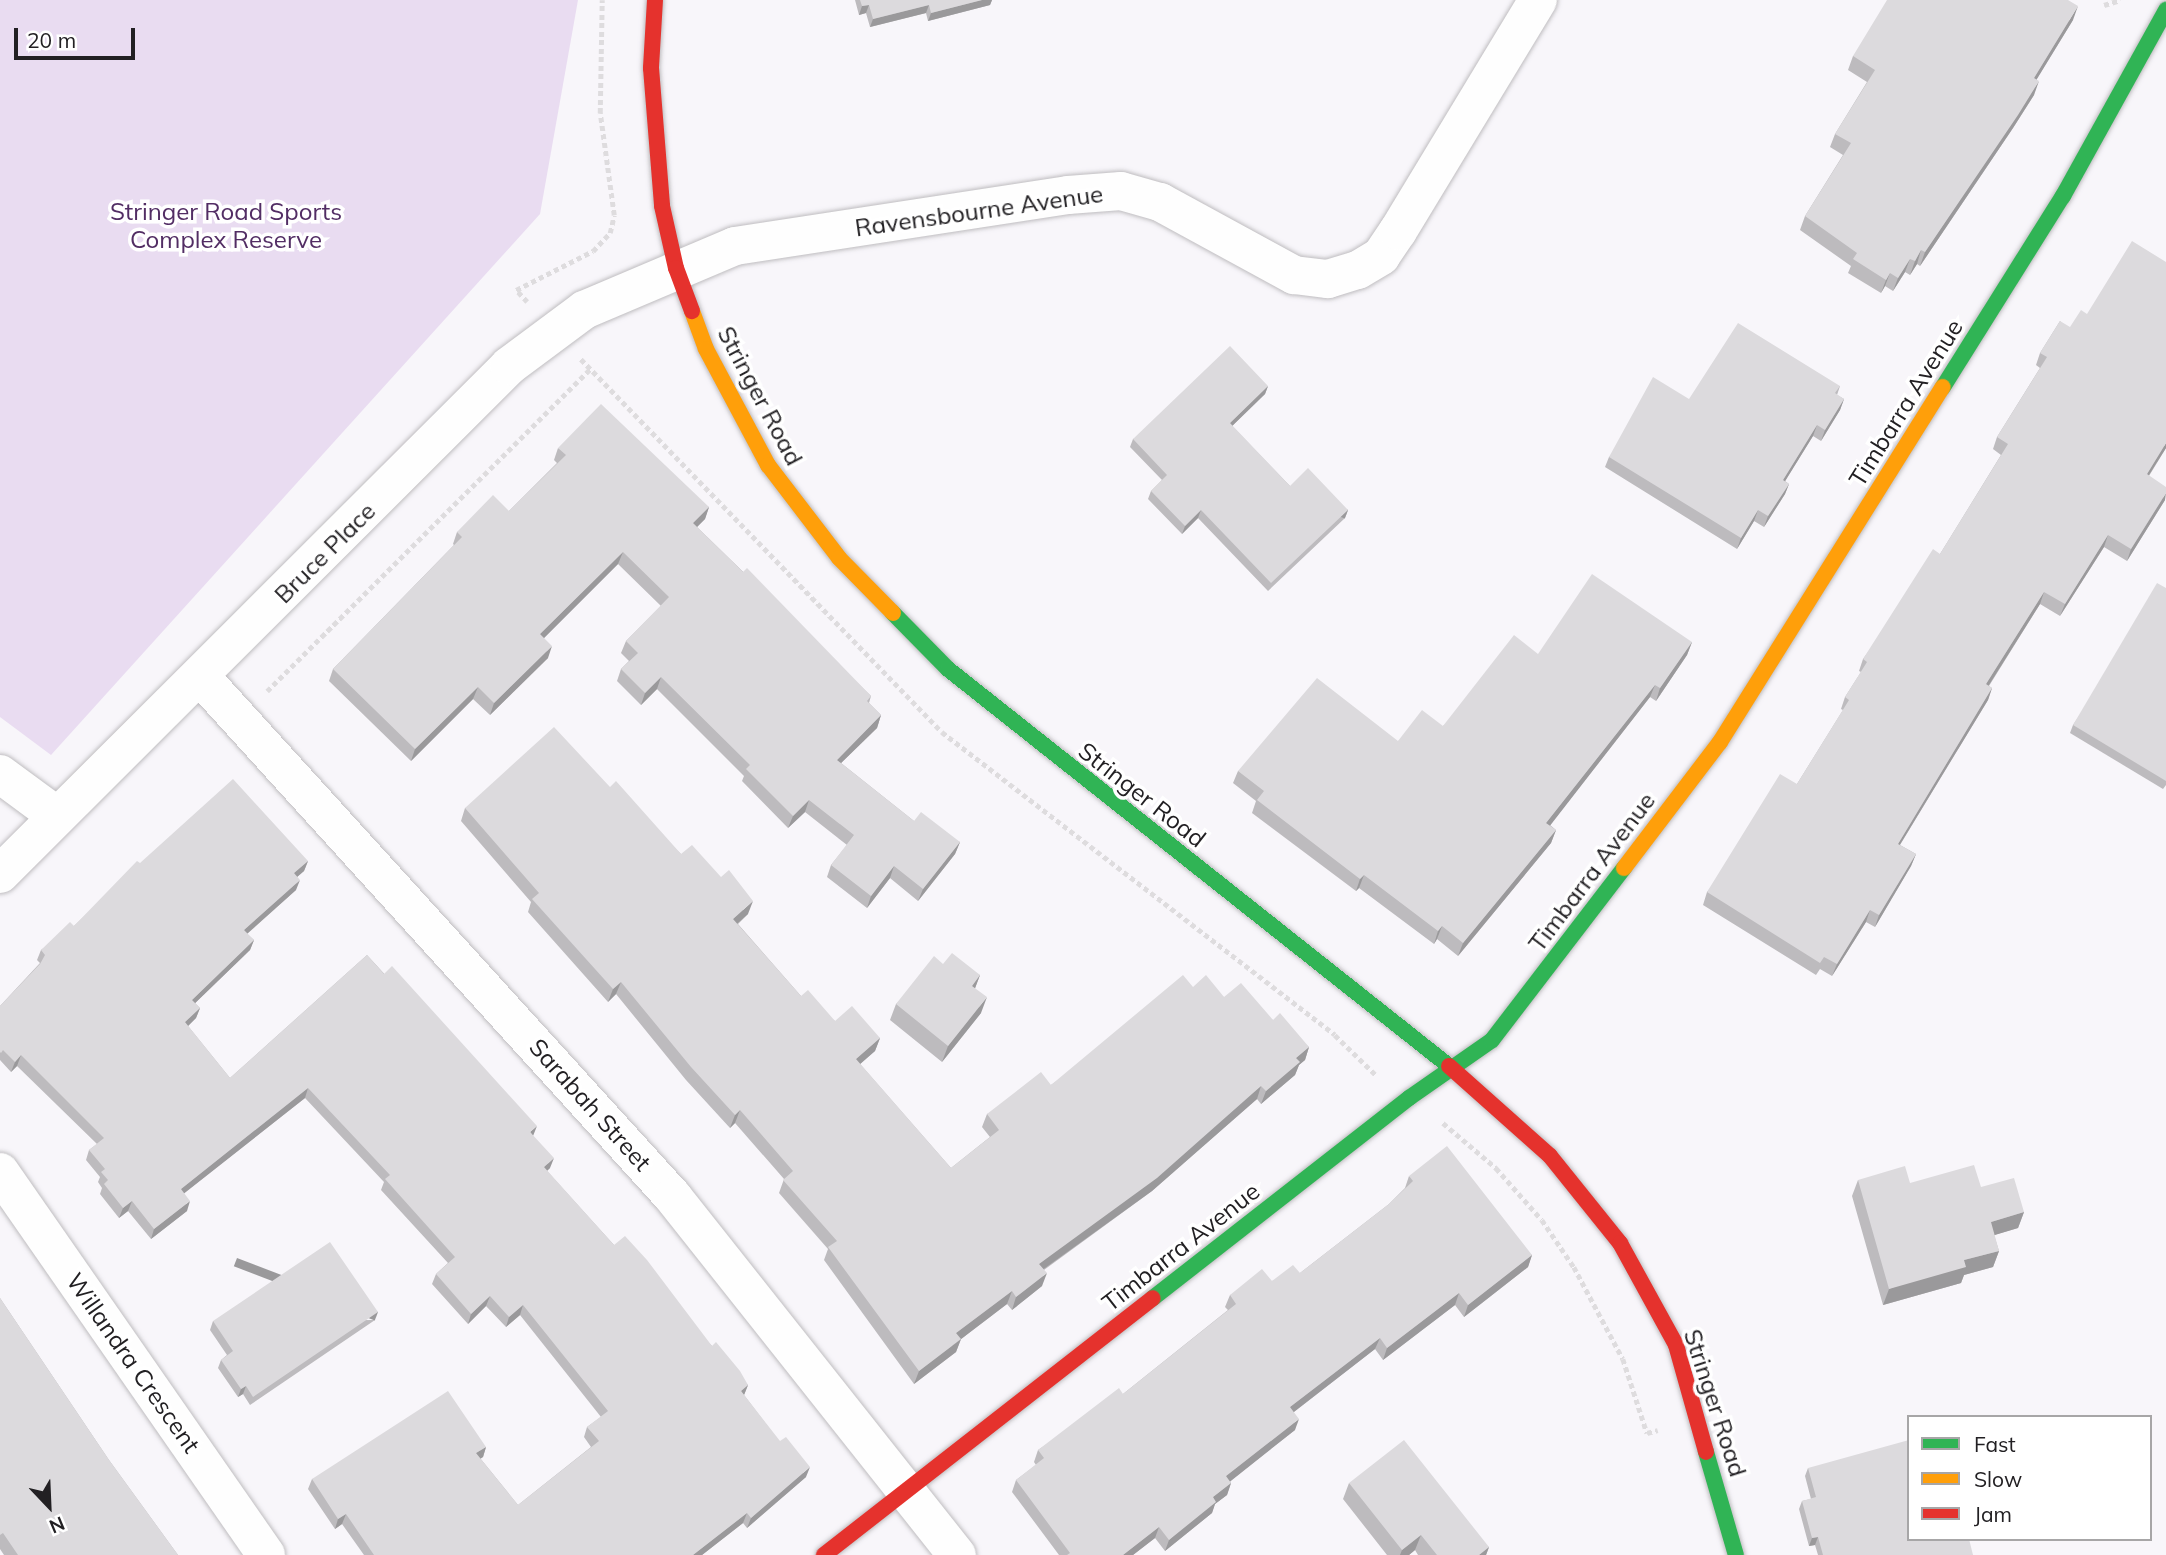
<!DOCTYPE html>
<html>
<head>
<meta charset="utf-8">
<style>
	body { margin:0 }
	#map { position:relative; width:2166px; height:1555px; overflow:hidden; background:#f8f6fa; font-family:Mulish,sans-serif }
	div>[style] { position:absolute }
	[style*='--x'] { left:calc(var(--x)*1px); top:calc(var(--y)*1px); width:calc(var(--w)*1px); rotate:calc(var(--a)*1deg) }
	.green>* { inset:0; background:#e9dcf1 }
	.path>* { height:4.5px; margin-top:-2.25px; transform-origin:0; background:repeating-linear-gradient(90deg,#dedcde 0 5px,transparent 0 8.5px) }
	.roads { filter:drop-shadow(0 0 2px #bfbdc0) drop-shadow(0 0 2px #bfbdc0) }
	.street>* { height:38px; margin:-19px; padding:0 19px; transform-origin:19px; border-radius:19px; background:#fefefe }
	.fast>* { height:16px; margin:-8px; padding:0 8px; transform-origin:8px; border-radius:8px; background:#30b455 }
	.slow>* { height:16px; margin:-8px; padding:0 8px; transform-origin:8px; border-radius:8px; background:#ff9f0a }
	.jam>* { height:16px; margin:-8px; padding:0 8px; transform-origin:8px; border-radius:8px; background:#e5322d }
	.wall>* { inset:0; background:#bdbbbe }
	.shaded-wall>* { inset:0; background:#9a999b; transform-origin:0 0 }
	.building>* { inset:0; background:#dcdadd }
	span { translate:-50% -50%; white-space:nowrap; text-align:center; line-height:1.15; -webkit-text-stroke:7px #fff; paint-order:stroke }
	.street-label { font-size:24px; color:#222023 }
	.park-label { font-size:24px; color:#522d64 }
	.legend { position:absolute; left:1907px; top:1415px; width:245px; height:126px; box-sizing:border-box; background:#fff; border:2px solid #a7a6a7; margin:0; padding:9px 12px; list-style:none; font-size:21px; color:#222023 }
	.legend li { display:flex; align-items:center; gap:14px; height:35px }
	.legend b { width:35px; border:2px solid #a7a6a7 }
	.north { position:absolute; left:14px; top:1471px; width:70px; height:70px; -webkit-text-stroke:5px #fff; paint-order:stroke; rotate:157deg; font-size:19px; font-weight:700; line-height:28px; text-align:center; color:#222023 }
	.north::after { content:''; display:block; margin:auto; width:24px; height:32px; background:#222023; clip-path:polygon(50% 0,100% 100%,50% 72%,0 100%) }
	.scale { position:absolute; left:14px; top:28px; width:121px; height:32px; box-sizing:border-box; border:4px solid #222023; border-top:0; padding-left:9px; font-size:21px; line-height:24px; white-space:nowrap; color:#222023; -webkit-text-stroke:5px #fff; paint-order:stroke }
</style>
</head>
<body>
<div id="map">
	<div class="green">
		<i style="clip-path:polygon(0 0,578px 0,540px 214px,51px 755px,0 717px)"></i>
	</div>
	<div class="path">
		<i style="--x:2104;--y:5;--w:17;--a:-17"></i>
		<i style="--x:527;--y:302;--w:16;--a:-133"></i>
		<i style="--x:516;--y:290;--w:86;--a:-26.9"></i>
		<i style="--x:593;--y:251;--w:25;--a:-47"></i>
		<i style="--x:610;--y:233;--w:18;--a:-77"></i>
		<i style="--x:614;--y:215;--w:103;--a:-97.8"></i>
		<i style="--x:600;--y:113;--w:113;--a:-89"></i>
		<i style="--x:581;--y:359;--w:519;--a:45.94"></i>
		<i style="--x:942;--y:732;--w:496;--a:37.6"></i>
		<i style="--x:1335;--y:1035;--w:57;--a:44.3"></i>
		<i style="--x:267;--y:691;--w:456;--a:-44.9"></i>
		<i style="--x:1443;--y:1123;--w:70;--a:40.3"></i>
		<i style="--x:1496;--y:1168;--w:69;--a:48.5"></i>
		<i style="--x:1542;--y:1220;--w:57;--a:55.8"></i>
		<i style="--x:1574;--y:1267;--w:104;--a:62"></i>
		<i style="--x:1623;--y:1359;--w:78;--a:72"></i>
		<i style="--x:1647;--y:1433;--w:11;--a:-15"></i>
	</div>
	<div class="roads">
		<div class="street">
			<i style="--x:200;--y:676;--w:704;--a:47.76"></i>
			<i style="--x:673;--y:1197;--w:457;--a:51.6"></i>
			<i style="--x:0;--y:774;--w:71;--a:36.4"></i>
			<i style="--x:0;--y:874;--w:719;--a:-44.94"></i>
			<i style="--x:509;--y:366;--w:94;--a:-36.7"></i>
			<i style="--x:584;--y:310;--w:164;--a:-23"></i>
			<i style="--x:735;--y:246;--w:337;--a:-8.7"></i>
			<i style="--x:1068;--y:195;--w:53;--a:-4.3"></i>
			<i style="--x:1121;--y:191;--w:41;--a:15.8"></i>
			<i style="--x:1160;--y:202;--w:153;--a:28.6"></i>
			<i style="--x:1294;--y:275;--w:34;--a:7"></i>
			<i style="--x:1328;--y:279;--w:31;--a:-17"></i>
			<i style="--x:1358;--y:270;--w:27;--a:-31"></i>
			<i style="--x:1381;--y:256;--w:30;--a:-56"></i>
			<i style="--x:1398;--y:231;--w:270;--a:-58.8"></i>
			<i style="--x:0;--y:1172;--w:466;--a:55.2"></i>
		</div>
		<div class="fast">
			<i style="--x:1943;--y:387;--w:226;--a:-57.9"></i>
			<i style="--x:2063;--y:196;--w:213;--a:-61"></i>
			<i style="--x:893;--y:613;--w:78;--a:45.5"></i>
			<i style="--x:948;--y:669;--w:639;--a:38.39"></i>
			<i style="--x:1153;--y:1298;--w:325;--a:-38"></i>
			<i style="--x:1409;--y:1098;--w:101;--a:-34.9"></i>
			<i style="--x:1492;--y:1040;--w:217;--a:-52.5"></i>
			<i style="--x:1706;--y:1452;--w:107;--a:73.8"></i>
		</div>
		<div class="slow">
			<i style="--x:692;--y:311;--w:40;--a:69.8"></i>
			<i style="--x:706;--y:349;--w:132;--a:61.9"></i>
			<i style="--x:768;--y:465;--w:117;--a:52.6"></i>
			<i style="--x:839;--y:558;--w:77;--a:45.5"></i>
			<i style="--x:1624;--y:868;--w:158;--a:-52.7"></i>
			<i style="--x:1720;--y:742;--w:419;--a:-57.9"></i>
		</div>
		<div class="jam">
			<i style="--x:655;--y:0;--w:68;--a:93.4"></i>
			<i style="--x:651;--y:68;--w:138;--a:85.4"></i>
			<i style="--x:662;--y:206;--w:64;--a:77.3"></i>
			<i style="--x:676;--y:268;--w:46;--a:69.6"></i>
			<i style="--x:1449;--y:1066;--w:135;--a:41.7"></i>
			<i style="--x:1550;--y:1156;--w:112;--a:51.2"></i>
			<i style="--x:1620;--y:1243;--w:116;--a:61.2"></i>
			<i style="--x:1676;--y:1345;--w:111;--a:74.3"></i>
			<i style="--x:824;--y:1555;--w:417;--a:-38"></i>
		</div>
	</div>
	<div class="wall">
		<i style="clip-path:polygon(855px 0,992px 0,990px 5px,928px 21px,926px 13px,870px 27px,866px 13px,859px 15px)"></i>
		<i style="clip-path:polygon(2073px 20px,2036px 80px,2034px 95px,2013px 128px,1920px 266px,1917px 264px,1910px 275px,1905px 272px,1893px 291px,1885px 286px,1881px 293px,1848px 273px,1851px 266px,1800px 230px,1805px 216px,1843px 155px,1830px 147px,1835px 134px,1867px 82px,1848px 70px,1853px 56px)"></i>
		<i style="clip-path:polygon(2060px 321px,2166px 448px,2149px 476px,2165px 500px,2127px 561px,2104px 547px,2060px 616px,2040px 604px,1989px 686px,1992px 688px,1988px 700px,1900px 845px,1916px 854px,1911px 866px,1875px 927px,1866px 922px,1832px 976px,1820px 969px,1816px 975px,1703px 905px,1707px 892px,1797px 784px,1843px 710px,1841px 709px,1845px 697px,1861px 672px,1859px 671px,1863px 659px,1940px 554px,2001px 455px,1993px 449px,1997px 437px,2040px 368px,2036px 365px,2040px 353px)"></i>
		<i style="clip-path:polygon(1268px 386px,1265px 394px,1232px 426px,1290px 486px,1348px 510px,1345px 518px,1268px 591px,1198px 518px,1182px 534px,1148px 499px,1151px 491px,1162px 480px,1130px 447px,1133px 439px)"></i>
		<i style="clip-path:polygon(1840px 386px,1837px 395px,1844px 399px,1840px 410px,1821px 441px,1813px 436px,1785px 481px,1789px 484px,1785px 494px,1764px 527px,1754px 521px,1737px 549px,1605px 467px,1609px 457px,1689px 399px)"></i>
		<i style="clip-path:polygon(558px 448px,709px 507px,705px 519px,697px 527px,871px 696px,869px 703px,881px 715px,877px 728px,841px 763px,914px 821px,960px 842px,955px 854px,918px 901px,890px 878px,867px 908px,827px 877px,831px 865px,847px 845px,805px 812px,788px 828px,742px 781px,744px 776px,657px 689px,641px 705px,617px 681px,621px 669px,629px 661px,621px 653px,626px 641px,661px 606px,618px 564px,544px 638px,548px 658px,490px 715px,473px 699px,411px 761px,329px 681px,333px 669px,454px 545px,453px 544px,457px 532px,509px 511px,557px 463px,554px 460px)"></i>
		<i style="clip-path:polygon(2166px 588px,2166px 785px,2163px 789px,2070px 733px,2073px 725px)"></i>
		<i style="clip-path:polygon(1692px 642px,1687px 655px,1656px 701px,1650px 697px,1550px 825px,1556px 830px,1551px 843px,1458px 956px,1437px 939px,1434px 944px,1359px 888px,1356px 891px,1252px 813px,1256px 801px,1233px 783px,1238px 771px,1398px 741px,1443px 726px,1538px 654px)"></i>
		<i style="clip-path:polygon(610px 787px,681px 854px,748px 914px,738px 924px,801px 996px,835px 1021px,880px 1038px,875px 1051px,860px 1064px,951px 1168px,990px 1137px,982px 1127px,987px 1114px,1051px 1085px,1193px 987px,1224px 997px,1273px 1020px,1309px 1047px,1305px 1060px,1299px 1065px,1295px 1075px,1261px 1104px,1257px 1099px,1152px 1191px,1044px 1270px,1042px 1286px,1012px 1310px,1007px 1304px,961px 1339px,956px 1352px,914px 1384px,824px 1260px,828px 1249px,779px 1193px,784px 1179px,735px 1123px,730px 1128px,686px 1080px,616px 994px,608px 1002px,528px 912px,531px 902px,461px 821px,465px 808px)"></i>
		<i style="clip-path:polygon(308px 861px,304px 871px,297px 877px,296px 890px,247px 934px,254px 940px,250px 950px,195px 1003px,200px 1008px,196px 1018px,188px 1026px,230px 1078px,367px 955px,533px 1136px,550px 1168px,547px 1171px,614px 1245px,712px 1346px,748px 1385px,744px 1395px,806px 1477px,747px 1528px,743px 1523px,702px 1555px,364px 1555px,342px 1524px,335px 1529px,308px 1489px,312px 1479px,486px 1447px,483px 1457px,480px 1458px,518px 1505px,591px 1447px,584px 1437px,587px 1427px,601px 1417px,520px 1315px,506px 1327px,486px 1306px,468px 1324px,432px 1284px,436px 1274px,448px 1263px,381px 1190px,384px 1182px,305px 1098px,184px 1193px,187px 1211px,151px 1239px,128px 1211px,119px 1218px,100px 1194px,102px 1188px,98px 1182px,100px 1177px,86px 1160px,89px 1150px,97px 1144px,17px 1066px,11px 1072px,0 1060px,0 1006px,40px 963px,37px 960px,41px 950px,74px 926px,140px 863px)"></i>
		<i style="clip-path:polygon(943px 964px,980px 975px,975px 988px,981px 1013px,942px 1062px,890px 1020px,896px 1004px)"></i>
		<i style="clip-path:polygon(1409px 1176px,1532px 1255px,1528px 1267px,1464px 1317px,1455px 1305px,1383px 1360px,1375px 1349px,1294px 1412px,1295px 1430px,1230px 1481px,1231px 1483px,1227px 1495px,1215px 1504px,1212px 1513px,1165px 1551px,1155px 1538px,1133px 1555px,1059px 1555px,1012px 1492px,1016px 1480px,1036px 1465px,1034px 1462px,1038px 1450px,1123px 1394px,1228px 1310px,1225px 1307px,1230px 1295px,1272px 1281px,1300px 1273px,1389px 1204px,1405px 1188px)"></i>
		<i style="clip-path:polygon(1858px 1180px,1981px 1187px,2024px 1212px,2018px 1228px,1994px 1235px,1999px 1251px,1993px 1267px,1964px 1275px,1961px 1283px,1883px 1305px,1852px 1196px)"></i>
		<i style="clip-path:polygon(0 1298px,109px 1460px,178px 1555px,4px 1555px,0 1549px)"></i>
		<i style="clip-path:polygon(375px 1320px,250px 1405px,243px 1394px,238px 1397px,218px 1368px,221px 1360px,227px 1355px,210px 1330px,213px 1321px)"></i>
		<i style="clip-path:polygon(1808px 1468px,1973px 1555px,1818px 1555px,1815px 1545px,1809px 1546px,1799px 1509px,1802px 1501px,1811px 1499px,1805px 1476px)"></i>
		<i style="clip-path:polygon(1349px 1483px,1489px 1547px,1486px 1555px,1418px 1555px,1415px 1550px,1409px 1555px,1387px 1555px,1343px 1499px)"></i>
	</div>
	<div class="shaded-wall">
		<i style="clip-path:polygon(982px 0,992px 0,990px 5px,928px 21px,931px 13px)"></i>
		<i style="clip-path:polygon(869px 5px,866px 13px,859px 15px,862px 6px)"></i>
		<i style="clip-path:polygon(929px 5px,926px 13px,870px 27px,873px 19px)"></i>
		<i style="clip-path:polygon(2078px 6px,2073px 20px,2029px 92px,2034px 78px)"></i>
		<i style="clip-path:polygon(2039px 81px,2034px 95px,2013px 128px,1920px 266px,1925px 252px)"></i>
		<i style="clip-path:polygon(1921px 250px,1917px 264px,1910px 275px,1915px 261px)"></i>
		<i style="clip-path:polygon(1910px 259px,1905px 272px,1893px 291px,1898px 278px)"></i>
		<i style="clip-path:polygon(1890px 273px,1885px 286px,1881px 293px,1886px 280px)"></i>
		<i style="clip-path:polygon(1268px 386px,1265px 394px,1227px 431px,1230px 423px)"></i>
		<i style="clip-path:polygon(1844px 399px,1840px 410px,1821px 441px,1825px 430px)"></i>
		<i style="clip-path:polygon(1817px 425px,1813px 436px,1779px 491px,1783px 480px)"></i>
		<i style="clip-path:polygon(2166px 443px,2166px 448px,2142px 486px,2147px 474px)"></i>
		<i style="clip-path:polygon(1789px 484px,1785px 494px,1764px 527px,1768px 516px)"></i>
		<i style="clip-path:polygon(2166px 493px,2165px 500px,2127px 561px,2131px 549px)"></i>
		<i style="clip-path:polygon(709px 507px,705px 519px,689px 535px,693px 523px)"></i>
		<i style="clip-path:polygon(1201px 510px,1198px 518px,1182px 534px,1185px 526px)"></i>
		<i style="left:1348px;top:510px;width:9px;height:106px;rotate:111deg"></i>
		<i style="clip-path:polygon(1758px 510px,1754px 521px,1737px 549px,1741px 538px)"></i>
		<i style="clip-path:polygon(2108px 535px,2104px 547px,2060px 616px,2065px 604px)"></i>
		<i style="clip-path:polygon(623px 552px,618px 564px,536px 646px,540px 634px)"></i>
		<i style="clip-path:polygon(2044px 592px,2040px 604px,1982px 696px,1986px 684px)"></i>
		<i style="clip-path:polygon(1692px 642px,1687px 655px,1656px 701px,1660px 688px)"></i>
		<i style="clip-path:polygon(552px 646px,548px 658px,490px 715px,494px 703px)"></i>
		<i style="clip-path:polygon(661px 677px,657px 689px,641px 705px,645px 693px)"></i>
		<i style="clip-path:polygon(1655px 685px,1650px 697px,1542px 836px,1546px 823px)"></i>
		<i style="clip-path:polygon(478px 687px,473px 699px,411px 761px,415px 749px)"></i>
		<i style="clip-path:polygon(1992px 688px,1988px 700px,1893px 856px,1898px 844px)"></i>
		<i style="clip-path:polygon(881px 715px,877px 728px,832px 772px,837px 760px)"></i>
		<i style="clip-path:polygon(809px 800px,805px 812px,788px 828px,793px 816px)"></i>
		<i style="clip-path:polygon(1556px 830px,1551px 843px,1458px 956px,1463px 943px)"></i>
		<i style="clip-path:polygon(960px 842px,955px 854px,918px 901px,923px 889px)"></i>
		<i style="clip-path:polygon(1916px 854px,1911px 866px,1875px 927px,1879px 915px)"></i>
		<i style="clip-path:polygon(308px 861px,304px 871px,290px 883px,294px 873px)"></i>
		<i style="clip-path:polygon(894px 866px,890px 878px,867px 908px,871px 896px)"></i>
		<i style="clip-path:polygon(1364px 875px,1359px 888px,1356px 891px,1360px 879px)"></i>
		<i style="clip-path:polygon(300px 880px,296px 890px,240px 940px,244px 930px)"></i>
		<i style="clip-path:polygon(753px 901px,748px 914px,729px 931px,733px 919px)"></i>
		<i style="clip-path:polygon(1870px 910px,1866px 922px,1832px 976px,1837px 964px)"></i>
		<i style="clip-path:polygon(1442px 926px,1437px 939px,1434px 944px,1438px 931px)"></i>
		<i style="clip-path:polygon(254px 940px,250px 950px,188px 1010px,192px 1000px)"></i>
		<i style="clip-path:polygon(980px 975px,974px 991px,972px 986px)"></i>
		<i style="clip-path:polygon(621px 982px,616px 994px,608px 1002px,613px 989px)"></i>
		<i style="clip-path:polygon(987px 997px,981px 1013px,942px 1062px,948px 1046px)"></i>
		<i style="clip-path:polygon(200px 1008px,196px 1018px,182px 1032px,185px 1022px)"></i>
		<i style="clip-path:polygon(880px 1038px,875px 1051px,851px 1072px,856px 1059px)"></i>
		<i style="clip-path:polygon(1309px 1047px,1305px 1060px,1299px 1065px,1295px 1075px,1261px 1104px,1266px 1091px,1296px 1058px)"></i>
		<i style="clip-path:polygon(21px 1055px,17px 1066px,11px 1072px,15px 1062px)"></i>
		<i style="clip-path:polygon(1261px 1086px,1257px 1099px,1152px 1191px,1034px 1276px,1039px 1264px)"></i>
		<i style="clip-path:polygon(308px 1088px,305px 1098px,177px 1199px,181px 1189px)"></i>
		<i style="clip-path:polygon(740px 1110px,735px 1123px,730px 1128px,735px 1115px)"></i>
		<i style="clip-path:polygon(537px 1126px,533px 1136px,530px 1132px)"></i>
		<i style="clip-path:polygon(554px 1158px,550px 1168px,540px 1177px,544px 1167px)"></i>
		<i style="clip-path:polygon(132px 1201px,128px 1211px,119px 1218px,123px 1208px)"></i>
		<i style="clip-path:polygon(190px 1201px,187px 1211px,151px 1239px,154px 1229px)"></i>
		<i style="clip-path:polygon(2024px 1212px,2018px 1228px,1985px 1238px,1991px 1222px)"></i>
		<i style="clip-path:polygon(1999px 1251px,1993px 1267px,1964px 1275px,1961px 1283px,1883px 1305px,1889px 1289px,1964px 1260px)"></i>
		<i style="clip-path:polygon(1532px 1255px,1528px 1267px,1464px 1317px,1468px 1305px)"></i>
		<i style="clip-path:polygon(1047px 1273px,1042px 1286px,1012px 1310px,1016px 1297px)"></i>
		<i style="clip-path:polygon(1012px 1291px,1007px 1304px,952px 1346px,956px 1333px)"></i>
		<i style="clip-path:polygon(1459px 1293px,1455px 1305px,1383px 1360px,1387px 1348px)"></i>
		<i style="clip-path:polygon(490px 1296px,486px 1306px,468px 1324px,471px 1314px)"></i>
		<i style="clip-path:polygon(523px 1305px,520px 1315px,506px 1327px,509px 1317px)"></i>
		<i style="left:378px;top:1312px;width:9px;height:151px;rotate:111deg"></i>
		<i style="clip-path:polygon(1380px 1338px,1375px 1349px,1286px 1418px,1290px 1407px)"></i>
		<i style="clip-path:polygon(961px 1339px,956px 1352px,914px 1384px,919px 1371px)"></i>
		<i style="clip-path:polygon(748px 1385px,744px 1395px,741px 1391px)"></i>
		<i style="clip-path:polygon(246px 1386px,243px 1394px,238px 1397px,241px 1389px)"></i>
		<i style="clip-path:polygon(1299px 1419px,1295px 1430px,1222px 1488px,1226px 1476px)"></i>
		<i style="clip-path:polygon(486px 1447px,483px 1457px,473px 1464px,476px 1453px)"></i>
		<i style="clip-path:polygon(810px 1467px,806px 1477px,747px 1528px,751px 1518px)"></i>
		<i style="clip-path:polygon(1231px 1483px,1227px 1495px,1215px 1504px,1212px 1513px,1165px 1551px,1169px 1540px,1213px 1497px)"></i>
		<i style="clip-path:polygon(747px 1513px,743px 1523px,702px 1555px,693px 1555px)"></i>
		<i style="clip-path:polygon(346px 1514px,342px 1524px,335px 1529px,338px 1519px)"></i>
		<i style="clip-path:polygon(1159px 1527px,1155px 1538px,1133px 1555px,1123px 1555px)"></i>
		<i style="clip-path:polygon(1421px 1535px,1415px 1550px,1409px 1555px,1400px 1555px,1402px 1550px)"></i>
		<i style="clip-path:polygon(1818px 1537px,1815px 1545px,1809px 1546px,1812px 1538px)"></i>
		<i style="clip-path:polygon(1489px 1547px,1486px 1555px,1479px 1555px)"></i>
	</div>
	<div class="building">
		<i style="clip-path:polygon(860px 0,982px 0,931px 13px,929px 5px,873px 19px,869px 5px,862px 6px)"></i>
		<i style="clip-path:polygon(1887px 0,2068px 0,2078px 6px,2034px 78px,2039px 81px,2018px 115px,1925px 252px,1921px 250px,1915px 261px,1910px 259px,1898px 278px,1890px 273px,1886px 280px,1853px 259px,1857px 253px,1805px 216px,1851px 143px,1835px 134px,1875px 70px,1853px 56px)"></i>
		<i style="clip-path:polygon(2132px 241px,2166px 262px,2166px 443px,2147px 474px,2166px 487px,2166px 493px,2131px 549px,2108px 535px,2065px 604px,2044px 592px,1986px 684px,1992px 688px,1898px 844px,1916px 854px,1879px 915px,1870px 910px,1837px 964px,1824px 957px,1820px 963px,1707px 892px,1780px 774px,1797px 784px,1849px 700px,1845px 697px,1867px 662px,1863px 659px,1933px 549px,1940px 554px,2008px 444px,1997px 437px,2047px 357px,2040px 353px,2060px 321px,2070px 327px,2081px 310px,2087px 314px)"></i>
		<i style="clip-path:polygon(1738px 323px,1840px 386px,1835px 393px,1844px 399px,1825px 430px,1817px 425px,1783px 480px,1789px 484px,1768px 516px,1758px 510px,1741px 538px,1609px 457px,1653px 377px,1689px 399px)"></i>
		<i style="clip-path:polygon(1230px 346px,1268px 386px,1230px 423px,1290px 486px,1308px 468px,1348px 510px,1271px 583px,1201px 510px,1185px 526px,1151px 491px,1167px 475px,1133px 439px)"></i>
		<i style="clip-path:polygon(601px 404px,709px 507px,693px 523px,743px 572px,747px 568px,871px 696px,867px 701px,881px 715px,837px 760px,914px 821px,921px 812px,960px 842px,923px 889px,894px 866px,871px 896px,831px 865px,854px 835px,809px 800px,793px 816px,746px 769px,750px 765px,661px 677px,645px 693px,621px 669px,638px 653px,626px 641px,669px 597px,623px 552px,540px 634px,552px 646px,494px 703px,478px 687px,415px 749px,333px 669px,462px 537px,457px 532px,493px 495px,509px 511px,566px 455px,558px 448px)"></i>
		<i style="clip-path:polygon(1592px 574px,1692px 642px,1660px 688px,1655px 685px,1546px 823px,1556px 830px,1463px 943px,1442px 926px,1438px 931px,1364px 875px,1360px 879px,1257px 800px,1264px 791px,1238px 771px,1317px 678px,1398px 741px,1422px 710px,1443px 726px,1514px 635px,1538px 654px)"></i>
		<i style="clip-path:polygon(2157px 583px,2166px 588px,2166px 781px,2073px 725px)"></i>
		<i style="clip-path:polygon(554px 727px,610px 787px,616px 781px,681px 854px,692px 845px,721px 877px,729px 870px,753px 901px,733px 919px,801px 996px,808px 990px,835px 1021px,852px 1006px,880px 1038px,856px 1059px,951px 1168px,999px 1130px,987px 1114px,1041px 1072px,1051px 1085px,1183px 975px,1193px 987px,1206px 975px,1224px 997px,1241px 983px,1273px 1020px,1280px 1013px,1309px 1047px,1296px 1058px,1300px 1062px,1266px 1091px,1261px 1086px,1157px 1178px,1039px 1264px,1047px 1273px,1016px 1297px,1012px 1291px,956px 1333px,961px 1339px,919px 1371px,828px 1247px,837px 1241px,783px 1180px,793px 1171px,740px 1110px,735px 1115px,691px 1067px,621px 982px,613px 989px,532px 899px,539px 893px,465px 808px)"></i>
		<i style="clip-path:polygon(233px 779px,308px 861px,294px 873px,300px 880px,244px 930px,254px 940px,192px 1000px,200px 1008px,185px 1022px,230px 1078px,367px 955px,384px 974px,392px 966px,537px 1126px,530px 1132px,554px 1158px,544px 1167px,614px 1245px,625px 1236px,647px 1260px,712px 1346px,716px 1342px,740px 1371px,748px 1385px,741px 1391px,780px 1441px,786px 1437px,810px 1467px,751px 1518px,747px 1513px,693px 1555px,374px 1555px,346px 1514px,338px 1519px,312px 1479px,448px 1391px,486px 1447px,476px 1453px,518px 1505px,599px 1441px,587px 1427px,608px 1411px,523px 1305px,509px 1317px,490px 1296px,471px 1314px,436px 1274px,455px 1257px,385px 1179px,390px 1175px,308px 1088px,181px 1189px,190px 1201px,154px 1229px,132px 1201px,123px 1208px,104px 1184px,108px 1180px,101px 1172px,105px 1169px,89px 1150px,104px 1138px,21px 1055px,15px 1062px,3px 1050px,1px 1053px,0 1052px,0 1006px,40px 964px,45px 955px,41px 950px,70px 922px,74px 926px,137px 861px,140px 863px)"></i>
		<i style="clip-path:polygon(952px 953px,980px 975px,972px 986px,987px 997px,948px 1046px,896px 1004px,934px 956px,943px 964px)"></i>
		<i style="clip-path:polygon(1447px 1146px,1532px 1255px,1468px 1305px,1459px 1293px,1387px 1348px,1380px 1338px,1290px 1407px,1299px 1419px,1226px 1476px,1231px 1483px,1213px 1497px,1216px 1502px,1169px 1540px,1159px 1527px,1123px 1555px,1067px 1555px,1070px 1553px,1016px 1480px,1044px 1458px,1038px 1450px,1119px 1388px,1123px 1394px,1236px 1304px,1230px 1295px,1262px 1269px,1272px 1281px,1293px 1265px,1300px 1273px,1389px 1204px,1413px 1181px,1409px 1176px)"></i>
		<i style="clip-path:polygon(1974px 1165px,1981px 1187px,2014px 1178px,2024px 1212px,1991px 1222px,1999px 1251px,1964px 1260px,1966px 1267px,1889px 1289px,1858px 1180px,1905px 1166px,1910px 1183px)"></i>
		<i style="clip-path:polygon(330px 1242px,378px 1312px,253px 1397px,246px 1386px,241px 1389px,221px 1360px,233px 1351px,213px 1321px)"></i>
		<i style="clip-path:polygon(0 1298px,109px 1460px,178px 1555px,18px 1555px,3px 1533px,0 1535px)"></i>
		<i style="clip-path:polygon(1404px 1440px,1489px 1547px,1479px 1555px,1437px 1555px,1421px 1535px,1402px 1550px,1349px 1483px)"></i>
		<i style="clip-path:polygon(1909px 1440px,1909px 1539px,1969px 1539px,1973px 1555px,1823px 1555px,1818px 1537px,1812px 1538px,1802px 1501px,1816px 1497px,1808px 1468px)"></i>
	</div>
	<div class="street-label">
		<span style="left:979px;top:211px;rotate:-8deg">Ravensbourne Avenue</span>
		<span style="left:760px;top:396px;rotate:62deg">Stringer Road</span>
		<span style="left:1906px;top:403px;rotate:-58deg">Timbarra Avenue</span>
		<span style="left:325px;top:553px;rotate:-45deg">Bruce Place</span>
		<span style="left:1142px;top:795px;rotate:38deg">Stringer Road</span>
		<span style="left:1592px;top:872px;rotate:-53deg">Timbarra Avenue</span>
		<span style="left:590px;top:1105px;rotate:48deg">Sarabah Street</span>
		<span style="left:1181px;top:1247px;rotate:-38deg">Timbarra Avenue</span>
		<span style="left:133px;top:1363px;rotate:55deg">Willandra Crescent</span>
		<span style="left:1715px;top:1403px;rotate:72deg">Stringer Road</span>
	</div>
	<div class="park-label">
		<span style="left:226px;top:226px">Stringer Road Sports<br>Complex Reserve</span>
	</div>
	<ul class="legend">
	<li><b style="height:9px;background:#30b455"></b>Fast</li>
	<li><b style="height:9px;background:#ff9f0a"></b>Slow</li>
	<li><b style="height:9px;background:#e5322d"></b>Jam</li>
	</ul>
	<div class="north">N</div>
	<div class="scale">20 m</div>
</div>
</body>
</html>
